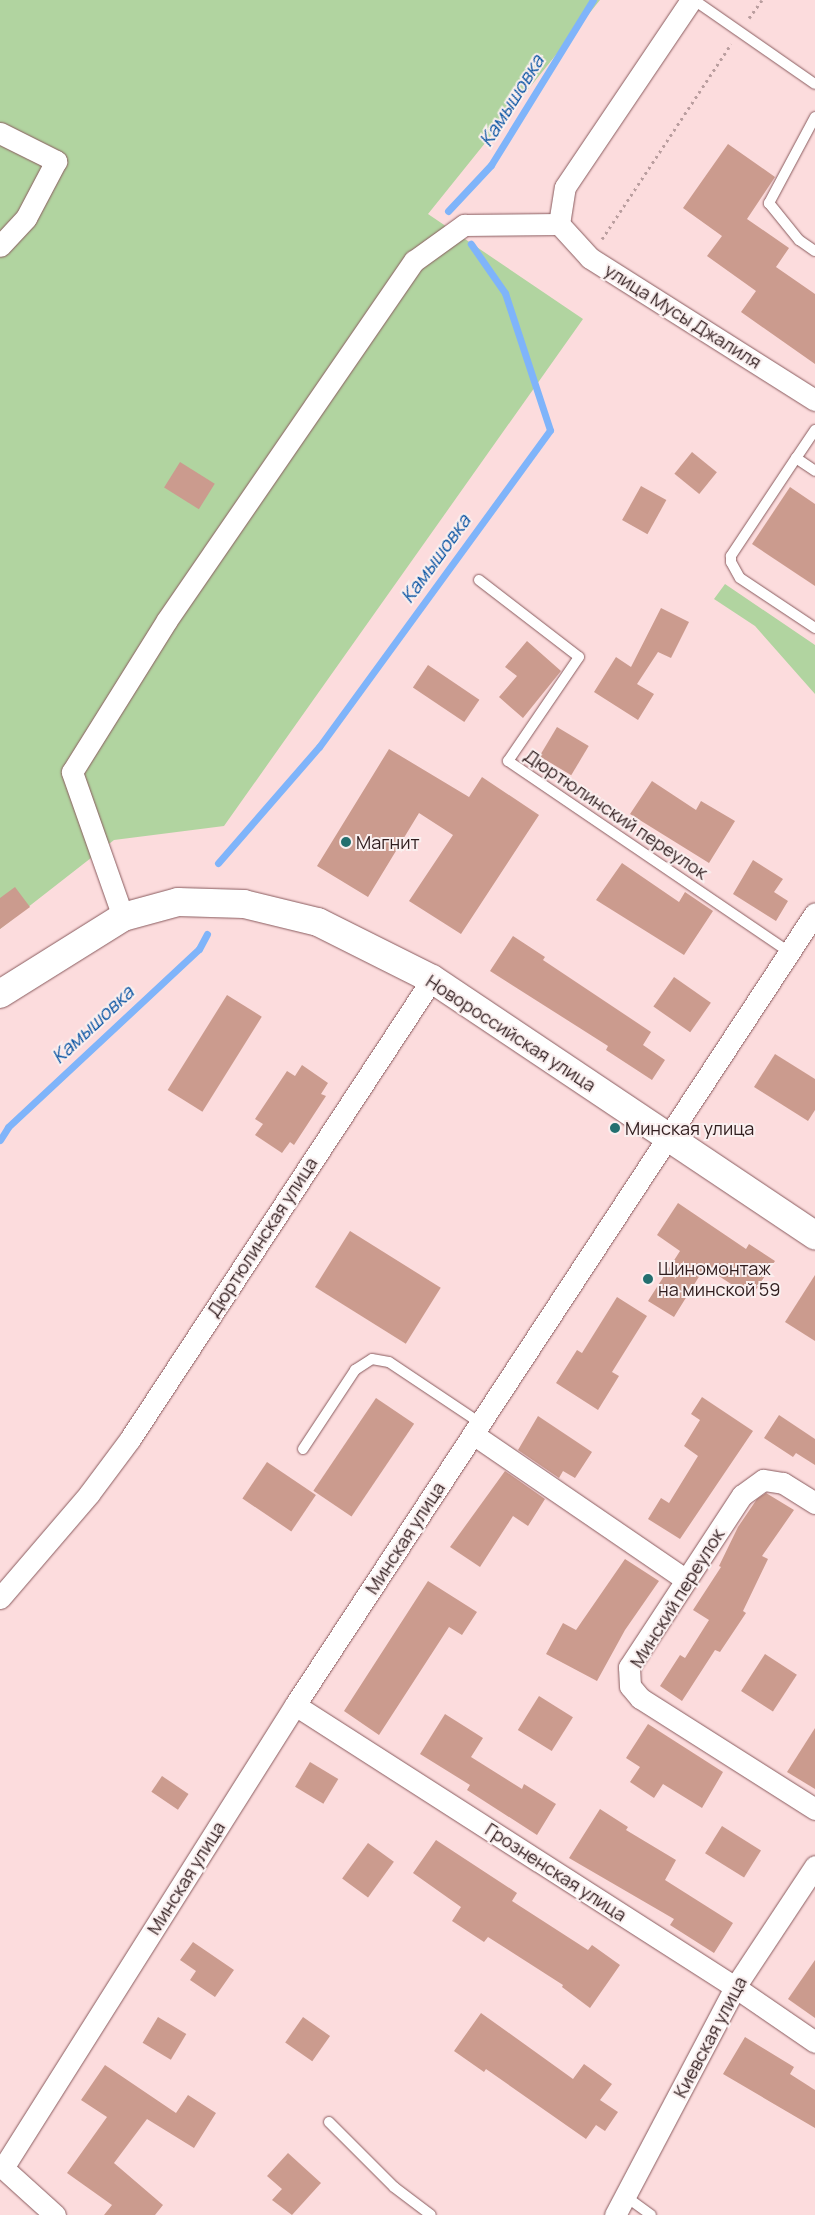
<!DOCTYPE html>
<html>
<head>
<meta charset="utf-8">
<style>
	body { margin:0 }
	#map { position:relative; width:815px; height:2215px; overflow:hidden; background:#fcdcdd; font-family:Manrope,sans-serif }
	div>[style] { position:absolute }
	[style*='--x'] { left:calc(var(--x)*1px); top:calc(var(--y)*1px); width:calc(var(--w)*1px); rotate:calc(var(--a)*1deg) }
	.green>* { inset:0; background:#b1d4a0 }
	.stream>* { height:7px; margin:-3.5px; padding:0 3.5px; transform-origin:3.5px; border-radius:3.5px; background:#7fb4fa }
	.building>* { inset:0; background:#cb9b8e; transform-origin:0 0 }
	.path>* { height:3px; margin-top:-1.5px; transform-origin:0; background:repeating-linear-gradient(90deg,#ba9e9f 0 2.5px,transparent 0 6.5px) }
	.roads { filter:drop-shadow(0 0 1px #895b5e) drop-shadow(0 0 1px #895b5e) }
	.service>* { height:10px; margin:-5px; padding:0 5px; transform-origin:5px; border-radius:5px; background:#fff }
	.minor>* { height:21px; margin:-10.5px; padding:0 10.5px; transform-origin:10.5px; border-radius:10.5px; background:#fff }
	.secondary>* { height:28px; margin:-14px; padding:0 14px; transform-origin:14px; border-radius:14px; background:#fff }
	.dots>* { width:14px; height:14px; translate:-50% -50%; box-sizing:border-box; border:2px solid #faefef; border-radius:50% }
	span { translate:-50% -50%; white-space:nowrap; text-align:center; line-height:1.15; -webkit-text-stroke:4px #faefef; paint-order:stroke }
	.street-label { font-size:18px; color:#301d1e }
	.poi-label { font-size:18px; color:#301d1e }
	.left { translate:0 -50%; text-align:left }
	.water-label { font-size:19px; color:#0652a2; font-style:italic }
</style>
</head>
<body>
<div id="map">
	<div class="green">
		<i style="clip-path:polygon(0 0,600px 0,428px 214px,583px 319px,224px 826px,114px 840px,0 929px)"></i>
		<i style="clip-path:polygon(725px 584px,815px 645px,815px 694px,755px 626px,714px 599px)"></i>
	</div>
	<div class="stream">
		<i style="--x:448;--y:211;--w:63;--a:-46.9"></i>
		<i style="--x:491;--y:165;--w:194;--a:-58.3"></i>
		<i style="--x:218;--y:863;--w:154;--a:-49"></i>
		<i style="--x:319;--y:747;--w:392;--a:-53.9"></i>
		<i style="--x:550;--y:430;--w:144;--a:-108.2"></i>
		<i style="--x:505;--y:293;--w:60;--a:-124.8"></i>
		<i style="--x:0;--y:1140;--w:15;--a:-58"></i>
		<i style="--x:8;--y:1127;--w:261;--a:-43"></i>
		<i style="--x:199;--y:949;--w:17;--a:-62"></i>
	</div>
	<div class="building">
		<i style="clip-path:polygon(728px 144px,775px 177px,747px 219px,789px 248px,776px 267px,815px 294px,815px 364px,741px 312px,756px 291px,707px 256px,722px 236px,683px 208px)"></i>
		<i style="left:692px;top:452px;width:32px;height:28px;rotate:39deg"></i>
		<i style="left:180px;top:462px;width:41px;height:30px;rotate:32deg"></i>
		<i style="left:641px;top:486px;width:29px;height:39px;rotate:29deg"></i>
		<i style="clip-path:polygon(790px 487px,815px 504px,815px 586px,752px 544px)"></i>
		<i style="clip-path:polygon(661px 608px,689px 622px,671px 658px,658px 652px,637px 684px,654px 694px,638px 720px,594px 692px,616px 657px,631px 667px)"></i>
		<i style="clip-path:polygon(527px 641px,561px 671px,523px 718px,499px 697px,517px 676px,505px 667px)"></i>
		<i style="left:428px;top:665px;width:62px;height:27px;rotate:34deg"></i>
		<i style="left:557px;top:727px;width:37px;height:34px;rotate:31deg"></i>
		<i style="clip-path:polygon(389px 749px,469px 797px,482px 777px,539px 815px,461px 934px,409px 901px,453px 835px,419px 813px,368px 897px,317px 866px)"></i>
		<i style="clip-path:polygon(652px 781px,696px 810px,701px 801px,735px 821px,709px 863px,630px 814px)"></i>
		<i style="clip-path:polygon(753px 860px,783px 879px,774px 892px,788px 901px,776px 921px,733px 894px)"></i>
		<i style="clip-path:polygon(622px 863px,679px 902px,685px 892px,713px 911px,684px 955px,596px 900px)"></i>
		<i style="clip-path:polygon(15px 887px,30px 907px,0 929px,0 898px)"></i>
		<i style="clip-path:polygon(513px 936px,545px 957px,543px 960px,651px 1032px,643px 1045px,665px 1060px,652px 1080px,606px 1050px,608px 1046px,490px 971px)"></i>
		<i style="left:674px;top:977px;width:45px;height:36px;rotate:35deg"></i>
		<i style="left:227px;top:995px;width:41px;height:112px;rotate:32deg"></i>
		<i style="clip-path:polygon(775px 1054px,815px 1079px,815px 1110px,808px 1121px,754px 1087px)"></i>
		<i style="clip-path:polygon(302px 1065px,328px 1083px,321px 1094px,326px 1096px,294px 1145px,290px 1142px,282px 1153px,255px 1135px,263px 1124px,255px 1119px,287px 1071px,295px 1076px)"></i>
		<i style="clip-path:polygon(678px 1203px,746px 1249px,749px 1244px,775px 1261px,751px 1297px,705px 1267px,674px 1317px,648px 1301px,680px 1251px,657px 1235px)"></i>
		<i style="left:350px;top:1231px;width:107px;height:66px;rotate:32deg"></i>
		<i style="clip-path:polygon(815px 1275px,815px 1341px,785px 1322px)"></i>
		<i style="clip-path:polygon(617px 1297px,647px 1316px,612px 1372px,619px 1376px,598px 1410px,556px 1383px,577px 1350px,582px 1353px)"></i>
		<i style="clip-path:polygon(702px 1397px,753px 1431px,680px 1539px,648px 1519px,661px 1498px,669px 1503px,698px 1456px,684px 1446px,700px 1420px,691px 1414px)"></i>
		<i style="left:376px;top:1398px;width:46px;height:112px;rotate:34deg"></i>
		<i style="clip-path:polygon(779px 1415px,815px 1439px,815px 1465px,796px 1453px,793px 1457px,764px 1438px)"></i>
		<i style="clip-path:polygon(538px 1416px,592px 1452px,575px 1478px,563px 1471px,559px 1478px,518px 1450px)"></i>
		<i style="left:267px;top:1462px;width:59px;height:44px;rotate:34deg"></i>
		<i style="clip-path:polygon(505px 1471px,545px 1499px,528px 1526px,513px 1516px,480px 1567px,450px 1547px)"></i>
		<i style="clip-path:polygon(766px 1493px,794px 1510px,762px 1556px,768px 1559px,743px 1611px,746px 1613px,720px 1652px,715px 1650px,682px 1701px,660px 1686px,680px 1655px,685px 1658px,709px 1620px,693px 1610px,721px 1567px,719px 1566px,738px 1527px,757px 1499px)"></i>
		<i style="clip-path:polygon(625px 1559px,659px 1581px,625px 1630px,597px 1681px,546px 1654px,563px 1623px,576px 1630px)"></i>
		<i style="clip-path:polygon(428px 1581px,477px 1612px,462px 1635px,449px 1627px,379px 1735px,344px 1711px)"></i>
		<i style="left:765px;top:1654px;width:38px;height:44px;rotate:33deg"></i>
		<i style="left:539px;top:1696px;width:40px;height:40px;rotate:32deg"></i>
		<i style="clip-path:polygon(445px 1714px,483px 1738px,471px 1757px,522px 1789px,524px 1784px,556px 1804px,537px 1835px,467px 1790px,470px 1785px,420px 1754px)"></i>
		<i style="clip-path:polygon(648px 1724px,723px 1772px,702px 1808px,663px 1784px,654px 1798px,630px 1782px,640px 1767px,626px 1758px)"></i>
		<i style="clip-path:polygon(815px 1728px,815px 1789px,787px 1772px)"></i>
		<i style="left:310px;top:1762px;width:33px;height:29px;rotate:31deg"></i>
		<i style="left:162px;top:1776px;width:32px;height:19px;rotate:34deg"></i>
		<i style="clip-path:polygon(600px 1809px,628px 1827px,626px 1830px,676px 1860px,665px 1880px,733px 1923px,714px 1953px,670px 1925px,674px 1919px,569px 1858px)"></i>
		<i style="left:722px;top:1826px;width:46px;height:32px;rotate:32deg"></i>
		<i style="clip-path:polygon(436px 1840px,517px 1893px,512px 1901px,588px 1950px,592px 1945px,620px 1965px,590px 2008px,562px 1987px,563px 1985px,488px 1937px,484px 1942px,452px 1921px,461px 1907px,413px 1873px)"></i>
		<i style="left:368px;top:1843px;width:32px;height:44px;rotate:36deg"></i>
		<i style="clip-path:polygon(193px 1942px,234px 1970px,215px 1997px,190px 1980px,196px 1971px,180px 1960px)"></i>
		<i style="clip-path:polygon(815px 1960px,815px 2018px,788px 1999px)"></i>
		<i style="clip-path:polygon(481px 2013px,573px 2079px,584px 2064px,612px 2084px,600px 2100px,618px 2112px,605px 2131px,596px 2125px,586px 2139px,486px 2069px,484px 2072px,454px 2051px)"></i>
		<i style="left:158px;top:2017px;width:33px;height:30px;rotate:31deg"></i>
		<i style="left:303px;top:2017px;width:33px;height:31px;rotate:35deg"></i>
		<i style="clip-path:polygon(745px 2037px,794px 2067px,790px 2074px,815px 2090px,815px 2128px,723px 2074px)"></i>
		<i style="clip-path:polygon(105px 2065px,176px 2113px,188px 2095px,216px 2113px,194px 2148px,147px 2119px,114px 2163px,163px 2205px,155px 2215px,104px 2215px,112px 2205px,67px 2173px,107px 2117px,81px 2100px)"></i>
		<i style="clip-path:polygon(288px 2153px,321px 2183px,292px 2215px,272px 2200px,282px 2189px,267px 2176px)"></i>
	</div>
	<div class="path">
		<i style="--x:749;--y:18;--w:22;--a:-54"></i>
		<i style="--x:602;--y:239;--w:234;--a:-56.5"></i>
	</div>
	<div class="roads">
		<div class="service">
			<i style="--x:694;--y:0;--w:147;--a:34.8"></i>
			<i style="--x:815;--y:117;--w:98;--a:118.1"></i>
			<i style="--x:769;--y:203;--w:48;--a:51"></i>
			<i style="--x:799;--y:240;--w:19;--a:35"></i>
			<i style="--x:815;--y:430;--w:34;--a:124"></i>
			<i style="--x:796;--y:458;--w:23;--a:34"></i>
			<i style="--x:796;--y:458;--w:118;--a:123.6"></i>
			<i style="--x:731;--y:556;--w:6;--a:90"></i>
			<i style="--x:731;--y:562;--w:18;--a:61"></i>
			<i style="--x:740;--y:578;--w:90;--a:33.7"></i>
			<i style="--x:479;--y:580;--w:126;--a:37.6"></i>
			<i style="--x:579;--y:657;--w:126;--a:124.3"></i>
			<i style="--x:508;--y:761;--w:340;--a:34.2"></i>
			<i style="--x:303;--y:1449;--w:95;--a:-56.6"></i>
			<i style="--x:355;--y:1370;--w:20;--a:-33"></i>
			<i style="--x:372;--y:1359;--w:17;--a:10"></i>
			<i style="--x:389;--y:1362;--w:110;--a:33.8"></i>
			<i style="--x:329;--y:2122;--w:92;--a:45"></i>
			<i style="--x:394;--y:2187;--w:46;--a:37.1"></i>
			<i style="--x:625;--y:2196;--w:32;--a:36"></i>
		</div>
		<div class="minor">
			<i style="--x:0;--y:133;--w:63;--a:26.6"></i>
			<i style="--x:56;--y:161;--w:64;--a:117.8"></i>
			<i style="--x:26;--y:218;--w:38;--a:133"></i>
			<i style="--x:559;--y:224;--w:46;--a:47.6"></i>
			<i style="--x:590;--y:258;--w:266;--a:32.3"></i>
			<i style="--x:559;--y:224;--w:37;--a:-81"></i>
			<i style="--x:565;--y:187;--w:225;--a:-56"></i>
			<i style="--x:123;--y:917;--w:154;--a:-109.4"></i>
			<i style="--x:72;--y:772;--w:179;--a:-58"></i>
			<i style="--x:167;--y:620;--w:436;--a:-55.5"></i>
			<i style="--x:414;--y:261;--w:62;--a:-35.8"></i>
			<i style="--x:464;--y:225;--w:95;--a:-0.6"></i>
			<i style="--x:473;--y:1434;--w:258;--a:34.4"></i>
			<i style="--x:815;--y:1503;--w:38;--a:-148"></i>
			<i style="--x:783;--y:1483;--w:20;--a:-171"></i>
			<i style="--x:763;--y:1480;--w:26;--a:144"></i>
			<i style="--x:742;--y:1495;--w:206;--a:123.3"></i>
			<i style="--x:629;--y:1667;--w:19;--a:87"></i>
			<i style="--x:630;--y:1686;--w:16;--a:50"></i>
			<i style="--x:640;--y:1698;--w:207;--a:32.4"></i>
			<i style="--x:0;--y:1598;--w:137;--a:-49.4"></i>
			<i style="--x:89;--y:1494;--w:69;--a:-53.3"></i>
			<i style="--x:130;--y:1439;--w:550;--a:-56.71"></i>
			<i style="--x:295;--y:1705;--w:523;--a:32.66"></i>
			<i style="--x:735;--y:1987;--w:97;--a:34.5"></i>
			<i style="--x:55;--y:2215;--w:70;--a:-137.9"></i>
			<i style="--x:3;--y:2168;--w:547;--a:-57.76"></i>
			<i style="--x:295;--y:1705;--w:947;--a:-56.71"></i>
			<i style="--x:615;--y:2215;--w:258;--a:-62.2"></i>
			<i style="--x:735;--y:1987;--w:145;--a:-56.5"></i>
		</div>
		<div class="secondary">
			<i style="--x:0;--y:994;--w:145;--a:-32"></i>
			<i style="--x:123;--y:917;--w:57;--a:-15.3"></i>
			<i style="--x:178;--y:902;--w:66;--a:1.7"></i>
			<i style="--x:244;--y:904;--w:76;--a:13.7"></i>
			<i style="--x:318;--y:922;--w:127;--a:26.6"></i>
			<i style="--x:432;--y:979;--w:461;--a:33.8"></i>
		</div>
	</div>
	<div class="dots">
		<i style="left:346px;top:842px;background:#236f6f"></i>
		<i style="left:615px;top:1128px;background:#236f6f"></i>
		<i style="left:648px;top:1279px;background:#236f6f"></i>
	</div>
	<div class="street-label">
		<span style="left:683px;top:316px;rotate:32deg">улица Мусы Джалиля</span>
		<span style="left:616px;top:814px;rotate:34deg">Дюртюлинский переулок</span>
		<span style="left:511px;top:1033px;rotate:33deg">Новороссийская улица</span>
		<span style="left:262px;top:1237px;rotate:-57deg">Дюртюлинская улица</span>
		<span style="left:405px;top:1538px;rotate:-57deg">Минская улица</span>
		<span style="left:677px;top:1598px;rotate:-58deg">Минский переулок</span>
		<span style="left:556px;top:1872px;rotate:33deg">Грозненская улица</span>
		<span style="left:186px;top:1878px;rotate:-58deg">Минская улица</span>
		<span style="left:710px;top:2037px;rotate:-62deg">Киевская улица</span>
	</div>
	<div class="poi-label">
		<span class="left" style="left:356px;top:842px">Магнит</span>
		<span class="left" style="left:625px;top:1128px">Минская улица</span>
		<span class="left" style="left:658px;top:1279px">Шиномонтаж<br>на минской 59</span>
	</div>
	<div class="water-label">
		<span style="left:512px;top:101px;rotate:-58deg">Камышовка</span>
		<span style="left:436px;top:559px;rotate:-54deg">Камышовка</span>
		<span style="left:93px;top:1025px;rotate:-43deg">Камышовка</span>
	</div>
</div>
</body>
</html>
